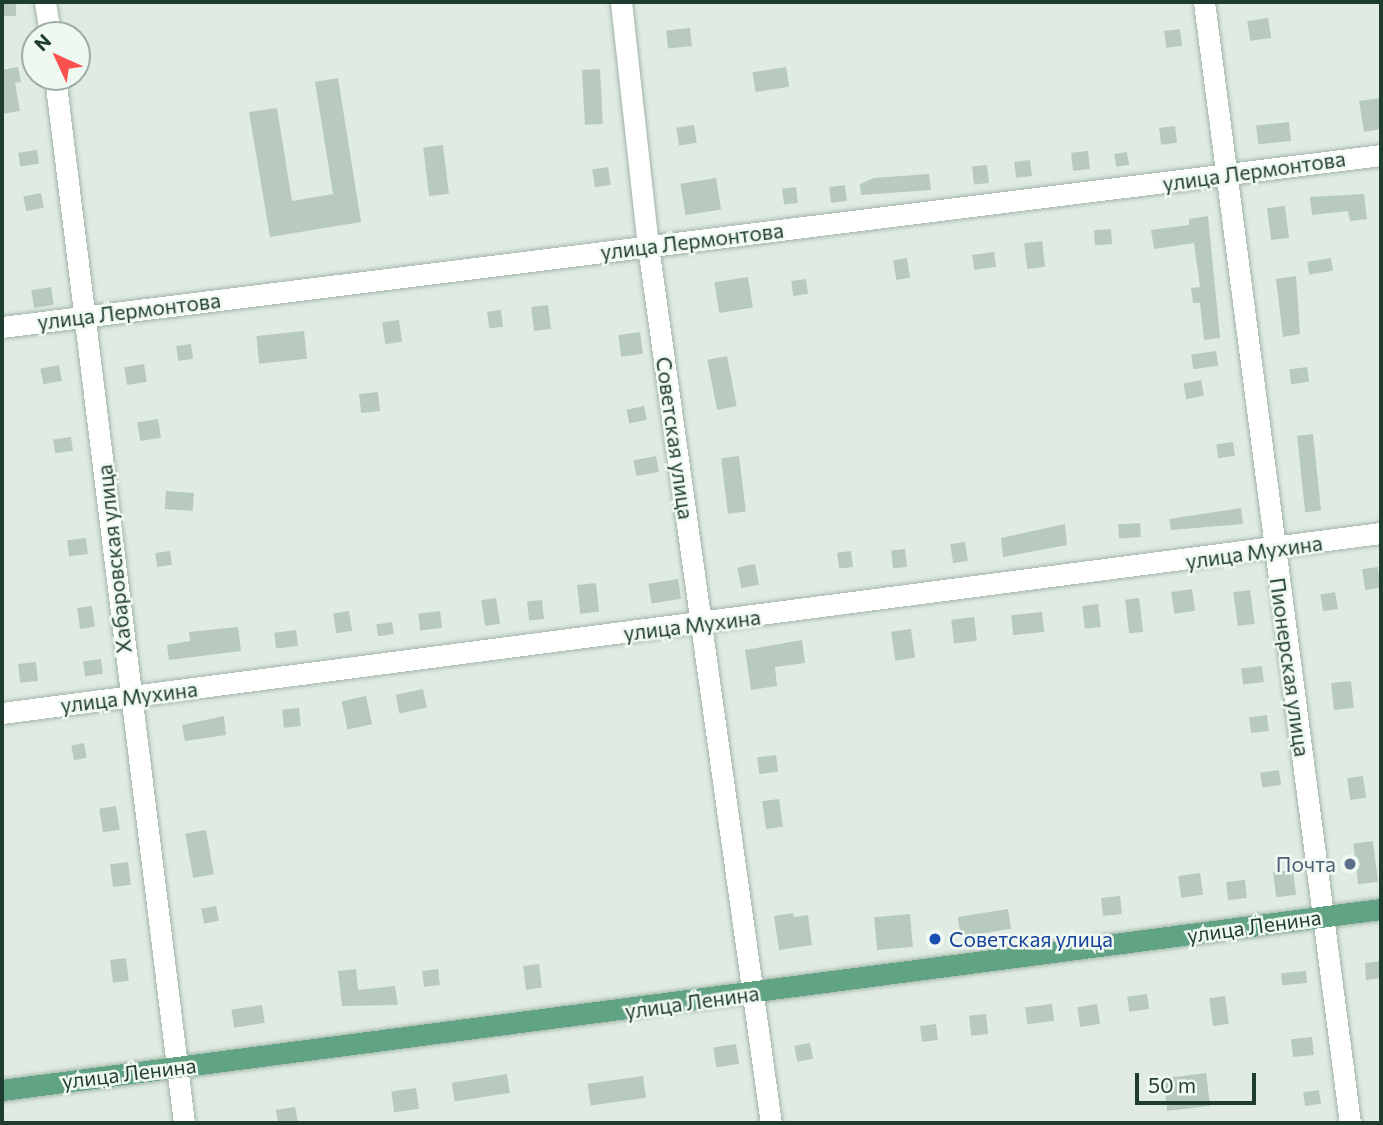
<!DOCTYPE html>
<html>
<head>
<meta charset="utf-8">
<style>
	body { margin:0 }
	#map { position:relative; width:1383px; height:1125px; overflow:hidden; background:#e0ece3; font-family:Commissioner,sans-serif }
	div>[style] { position:absolute }
	[style*='--x'] { left:calc(var(--x)*1px); top:calc(var(--y)*1px); width:calc(var(--w)*1px); rotate:calc(var(--a)*1deg) }
	.building>* { inset:0; background:#b8c9be; transform-origin:0 0 }
	.roads { filter:drop-shadow(0 0 2px #a2b4a9) drop-shadow(0 0 2px #a2b4a9) }
	.minor>* { height:21px; margin:-10.5px; padding:0 10.5px; transform-origin:10.5px; border-radius:10.5px; background:#fff }
	.major>* { height:21px; margin:-10.5px; padding:0 10.5px; transform-origin:10.5px; border-radius:10.5px; background:#61a483 }
	.dots>* { width:19px; height:19px; translate:-50% -50%; box-sizing:border-box; border:4px solid #f0f8f2; border-radius:50% }
	span { translate:-50% -50%; white-space:nowrap; text-align:center; line-height:1.15; -webkit-text-stroke:5px #f0f8f2; paint-order:stroke }
	.street-label { font-size:21px; color:#1f3d2e }
	.service-label { font-size:21px; color:#4e5e75 }
	.right { translate:-100% -50%; text-align:right }
	.transit-label { font-size:21px; color:#164399 }
	.left { translate:0 -50%; text-align:left }
	.frame { position:absolute; inset:0; border:4px solid #1f3d2e; pointer-events:none }
	.north { position:absolute; left:21px; top:21px; width:70px; height:70px; box-sizing:border-box; background:#f0f8f2; border:2px solid #9cada4; border-radius:50%; rotate:315deg; font-size:19px; font-weight:700; line-height:28px; text-align:center; color:#1f3d2e }
	.north::after { content:''; display:block; margin:auto; width:24px; height:32px; background:#fa514f; clip-path:polygon(50% 0,100% 100%,50% 72%,0 100%) }
	.scale { position:absolute; left:1135px; top:1073px; width:121px; height:32px; box-sizing:border-box; border:4px solid #1f3d2e; border-top:0; padding-left:9px; font-size:21px; line-height:24px; white-space:nowrap; color:#1f3d2e; -webkit-text-stroke:5px #f0f8f2; paint-order:stroke }
</style>
</head>
<body>
<div id="map">
	<div class="building">
		<i style="left:2px;top:2px;width:14px;height:14px"></i>
		<i style="left:1268px;top:18px;width:20px;height:21px;rotate:81deg"></i>
		<i style="left:690px;top:28px;width:18px;height:24px;rotate:84deg"></i>
		<i style="left:1180px;top:29px;width:17px;height:16px;rotate:83deg"></i>
		<i style="clip-path:polygon(18px 67px,21px 82px,15px 83px,20px 111px,2px 114px,2px 70px)"></i>
		<i style="left:786px;top:67px;width:20px;height:34px;rotate:81deg"></i>
		<i style="left:600px;top:69px;width:55px;height:18px;rotate:87deg"></i>
		<i style="clip-path:polygon(338px 78px,361px 222px,270px 237px,249px 112px,277px 108px,292px 201px,333px 194px,315px 82px)"></i>
		<i style="clip-path:polygon(1381px 98px,1381px 129px,1364px 132px,1359px 101px)"></i>
		<i style="left:1289px;top:122px;width:19px;height:33px;rotate:84deg"></i>
		<i style="left:694px;top:125px;width:18px;height:18px;rotate:81deg"></i>
		<i style="left:1175px;top:126px;width:17px;height:16px;rotate:83deg"></i>
		<i style="left:443px;top:145px;width:49px;height:20px;rotate:83deg"></i>
		<i style="left:37px;top:150px;width:14px;height:19px;rotate:82deg"></i>
		<i style="left:1088px;top:151px;width:18px;height:17px;rotate:84deg"></i>
		<i style="left:1127px;top:152px;width:13px;height:13px;rotate:81deg"></i>
		<i style="left:1030px;top:160px;width:16px;height:16px;rotate:83deg"></i>
		<i style="left:987px;top:165px;width:18px;height:15px;rotate:84deg"></i>
		<i style="left:608px;top:167px;width:18px;height:16px;rotate:81deg"></i>
		<i style="clip-path:polygon(929px 174px,931px 190px,861px 195px,860px 184px,874px 178px)"></i>
		<i style="left:716px;top:178px;width:32px;height:36px;rotate:81deg"></i>
		<i style="left:845px;top:185px;width:16px;height:16px;rotate:83deg"></i>
		<i style="left:796px;top:187px;width:16px;height:14px;rotate:83deg"></i>
		<i style="left:41px;top:193px;width:15px;height:18px;rotate:79deg"></i>
		<i style="clip-path:polygon(1364px 194px,1367px 219px,1350px 221px,1348px 211px,1312px 215px,1310px 197px)"></i>
		<i style="left:1285px;top:206px;width:32px;height:18px;rotate:83deg"></i>
		<i style="clip-path:polygon(1208px 216px,1220px 338px,1204px 340px,1200px 303px,1193px 303px,1191px 288px,1200px 287px,1194px 243px,1154px 249px,1151px 230px,1189px 225px,1189px 219px)"></i>
		<i style="left:1111px;top:229px;width:15px;height:17px;rotate:86deg"></i>
		<i style="left:1042px;top:241px;width:26px;height:18px;rotate:83deg"></i>
		<i style="left:994px;top:252px;width:15px;height:22px;rotate:82deg"></i>
		<i style="left:907px;top:258px;width:20px;height:14px;rotate:81deg"></i>
		<i style="left:1331px;top:258px;width:13px;height:24px;rotate:81deg"></i>
		<i style="clip-path:polygon(1296px 276px,1300px 334px,1283px 337px,1276px 279px)"></i>
		<i style="left:748px;top:277px;width:31px;height:34px;rotate:81deg"></i>
		<i style="left:806px;top:279px;width:15px;height:15px;rotate:82deg"></i>
		<i style="left:51px;top:287px;width:18px;height:20px;rotate:81deg"></i>
		<i style="left:548px;top:305px;width:24px;height:17px;rotate:83deg"></i>
		<i style="left:501px;top:310px;width:17px;height:14px;rotate:83deg"></i>
		<i style="left:399px;top:320px;width:22px;height:17px;rotate:82deg"></i>
		<i style="left:304px;top:331px;width:28px;height:48px;rotate:84deg"></i>
		<i style="left:640px;top:332px;width:22px;height:22px;rotate:82deg"></i>
		<i style="left:191px;top:344px;width:15px;height:15px;rotate:82deg"></i>
		<i style="left:1216px;top:351px;width:15px;height:25px;rotate:82deg"></i>
		<i style="left:727px;top:356px;width:51px;height:20px;rotate:79deg"></i>
		<i style="left:144px;top:364px;width:18px;height:20px;rotate:81deg"></i>
		<i style="left:59px;top:365px;width:16px;height:19px;rotate:79deg"></i>
		<i style="left:1307px;top:367px;width:15px;height:18px;rotate:82deg"></i>
		<i style="left:1201px;top:380px;width:16px;height:18px;rotate:79deg"></i>
		<i style="left:378px;top:392px;width:19px;height:19px;rotate:84deg"></i>
		<i style="left:644px;top:406px;width:14px;height:18px;rotate:78deg"></i>
		<i style="left:158px;top:419px;width:19px;height:21px;rotate:81deg"></i>
		<i style="left:1313px;top:434px;width:77px;height:16px;rotate:84deg"></i>
		<i style="left:71px;top:437px;width:14px;height:18px;rotate:82deg"></i>
		<i style="left:1233px;top:442px;width:14px;height:17px;rotate:82deg"></i>
		<i style="left:656px;top:456px;width:16px;height:23px;rotate:79deg"></i>
		<i style="left:739px;top:456px;width:56px;height:18px;rotate:83deg"></i>
		<i style="left:166px;top:491px;width:28px;height:18px;rotate:4deg"></i>
		<i style="clip-path:polygon(1241px 508px,1243px 524px,1171px 530px,1169px 519px)"></i>
		<i style="left:1140px;top:523px;width:14px;height:22px;rotate:86deg"></i>
		<i style="clip-path:polygon(1065px 524px,1067px 545px,1003px 557px,1001px 538px)"></i>
		<i style="left:86px;top:538px;width:16px;height:19px;rotate:83deg"></i>
		<i style="left:965px;top:542px;width:19px;height:15px;rotate:81deg"></i>
		<i style="left:905px;top:549px;width:18px;height:14px;rotate:84deg"></i>
		<i style="left:170px;top:551px;width:14px;height:15px;rotate:82deg"></i>
		<i style="left:851px;top:551px;width:16px;height:14px;rotate:83deg"></i>
		<i style="left:755px;top:564px;width:21px;height:18px;rotate:79deg"></i>
		<i style="left:1378px;top:567px;width:21px;height:16px;rotate:82deg"></i>
		<i style="left:678px;top:579px;width:20px;height:30px;rotate:81deg"></i>
		<i style="left:596px;top:583px;width:29px;height:19px;rotate:84deg"></i>
		<i style="left:1192px;top:589px;width:22px;height:21px;rotate:82deg"></i>
		<i style="left:1250px;top:590px;width:34px;height:17px;rotate:82deg"></i>
		<i style="left:1335px;top:592px;width:17px;height:15px;rotate:80deg"></i>
		<i style="left:496px;top:598px;width:26px;height:15px;rotate:81deg"></i>
		<i style="left:1139px;top:598px;width:34px;height:14px;rotate:83deg"></i>
		<i style="left:542px;top:600px;width:19px;height:15px;rotate:84deg"></i>
		<i style="left:1098px;top:604px;width:23px;height:16px;rotate:83deg"></i>
		<i style="left:92px;top:606px;width:21px;height:15px;rotate:82deg"></i>
		<i style="left:349px;top:611px;width:20px;height:16px;rotate:81deg"></i>
		<i style="left:440px;top:611px;width:17px;height:22px;rotate:83deg"></i>
		<i style="left:1042px;top:612px;width:20px;height:31px;rotate:84deg"></i>
		<i style="left:974px;top:617px;width:24px;height:23px;rotate:83deg"></i>
		<i style="left:392px;top:622px;width:12px;height:16px;rotate:81deg"></i>
		<i style="clip-path:polygon(238px 627px,241px 651px,169px 660px,167px 645px,190px 641px,189px 632px)"></i>
		<i style="left:911px;top:629px;width:29px;height:20px;rotate:82deg"></i>
		<i style="left:296px;top:630px;width:16px;height:22px;rotate:83deg"></i>
		<i style="clip-path:polygon(802px 640px,805px 663px,775px 667px,777px 686px,751px 690px,745px 650px)"></i>
		<i style="left:101px;top:659px;width:15px;height:18px;rotate:82deg"></i>
		<i style="left:36px;top:662px;width:19px;height:18px;rotate:84deg"></i>
		<i style="left:1262px;top:666px;width:16px;height:21px;rotate:83deg"></i>
		<i style="left:1351px;top:681px;width:27px;height:20px;rotate:84deg"></i>
		<i style="left:423px;top:689px;width:19px;height:28px;rotate:78deg"></i>
		<i style="left:366px;top:696px;width:29px;height:25px;rotate:78deg"></i>
		<i style="left:299px;top:708px;width:18px;height:17px;rotate:84deg"></i>
		<i style="left:1267px;top:715px;width:16px;height:18px;rotate:83deg"></i>
		<i style="clip-path:polygon(224px 716px,226px 735px,185px 741px,182px 725px)"></i>
		<i style="left:84px;top:743px;width:15px;height:13px;rotate:79deg"></i>
		<i style="left:776px;top:755px;width:17px;height:19px;rotate:83deg"></i>
		<i style="left:1279px;top:770px;width:15px;height:19px;rotate:82deg"></i>
		<i style="left:1363px;top:776px;width:22px;height:16px;rotate:82deg"></i>
		<i style="left:779px;top:799px;width:28px;height:17px;rotate:82deg"></i>
		<i style="left:116px;top:806px;width:24px;height:17px;rotate:81deg"></i>
		<i style="left:206px;top:830px;width:45px;height:21px;rotate:80deg"></i>
		<i style="left:1373px;top:841px;width:41px;height:20px;rotate:83deg"></i>
		<i style="left:128px;top:862px;width:23px;height:18px;rotate:83deg"></i>
		<i style="left:1293px;top:870px;width:25px;height:20px;rotate:83deg"></i>
		<i style="left:1200px;top:873px;width:22px;height:22px;rotate:82deg"></i>
		<i style="left:1245px;top:880px;width:18px;height:19px;rotate:84deg"></i>
		<i style="left:1120px;top:896px;width:18px;height:19px;rotate:84deg"></i>
		<i style="left:216px;top:906px;width:15px;height:15px;rotate:79deg"></i>
		<i style="left:1008px;top:909px;width:20px;height:51px;rotate:81deg"></i>
		<i style="clip-path:polygon(793px 913px,794px 917px,808px 915px,812px 945px,779px 950px,774px 916px)"></i>
		<i style="left:910px;top:914px;width:33px;height:36px;rotate:85deg"></i>
		<i style="left:126px;top:958px;width:23px;height:16px;rotate:83deg"></i>
		<i style="clip-path:polygon(1381px 961px,1381px 978px,1366px 980px,1365px 963px)"></i>
		<i style="left:539px;top:964px;width:24px;height:16px;rotate:83deg"></i>
		<i style="clip-path:polygon(356px 969px,358px 990px,395px 986px,398px 1005px,342px 1006px,338px 971px)"></i>
		<i style="left:438px;top:969px;width:16px;height:16px;rotate:83deg"></i>
		<i style="left:1306px;top:971px;width:12px;height:25px;rotate:85deg"></i>
		<i style="left:1147px;top:994px;width:15px;height:20px;rotate:82deg"></i>
		<i style="left:1225px;top:996px;width:28px;height:16px;rotate:82deg"></i>
		<i style="left:1052px;top:1004px;width:17px;height:27px;rotate:83deg"></i>
		<i style="left:1097px;top:1004px;width:20px;height:20px;rotate:81deg"></i>
		<i style="left:262px;top:1005px;width:18px;height:31px;rotate:81deg"></i>
		<i style="left:986px;top:1014px;width:20px;height:17px;rotate:84deg"></i>
		<i style="left:936px;top:1024px;width:16px;height:16px;rotate:83deg"></i>
		<i style="left:1312px;top:1037px;width:18px;height:21px;rotate:84deg"></i>
		<i style="left:810px;top:1043px;width:16px;height:16px;rotate:79deg"></i>
		<i style="left:736px;top:1044px;width:20px;height:23px;rotate:81deg"></i>
		<i style="left:1206px;top:1073px;width:33px;height:43px;rotate:83deg"></i>
		<i style="left:507px;top:1074px;width:19px;height:56px;rotate:81deg"></i>
		<i style="left:643px;top:1076px;width:22px;height:56px;rotate:82deg"></i>
		<i style="left:416px;top:1088px;width:21px;height:25px;rotate:82deg"></i>
		<i style="left:1319px;top:1090px;width:14px;height:16px;rotate:82deg"></i>
		<i style="clip-path:polygon(295px 1107px,298px 1123px,278px 1123px,276px 1110px)"></i>
	</div>
	<div class="roads">
		<div class="minor">
			<i style="--x:45;--y:2;--w:33;--a:81"></i>
			<i style="--x:621;--y:2;--w:245;--a:83.7"></i>
			<i style="--x:648;--y:246;--w:886;--a:82.02"></i>
			<i style="--x:1204;--y:2;--w:1130;--a:82.58"></i>
			<i style="--x:55;--y:77;--w:1054;--a:82.97"></i>
			<i style="--x:2;--y:327;--w:1390;--a:-7.11"></i>
			<i style="--x:2;--y:713;--w:1391;--a:-7.44"></i>
		</div>
		<div class="major">
			<i style="--x:2;--y:1090;--w:1391;--a:-7.48"></i>
		</div>
	</div>
	<div class="dots">
		<i style="left:1350px;top:864px;background:#5c6f8a"></i>
		<i style="left:935px;top:939px;background:#1a4fb4"></i>
	</div>
	<div class="street-label">
		<span style="left:1254px;top:171px;rotate:-8deg">улица Лермонтова</span>
		<span style="left:692px;top:241px;rotate:-7deg">улица Лермонтова</span>
		<span style="left:129px;top:311px;rotate:-7deg">улица Лермонтова</span>
		<span style="left:675px;top:438px;rotate:82deg">Советская улица</span>
		<span style="left:1254px;top:552px;rotate:-8deg">улица Мухина</span>
		<span style="left:114px;top:559px;rotate:-96deg">Хабаровская улица</span>
		<span style="left:692px;top:625px;rotate:-7deg">улица Мухина</span>
		<span style="left:1290px;top:667px;rotate:82deg">Пионерская улица</span>
		<span style="left:129px;top:697px;rotate:-7deg">улица Мухина</span>
		<span style="left:1254px;top:926px;rotate:-8deg">улица Ленина</span>
		<span style="left:692px;top:1002px;rotate:-8deg">улица Ленина</span>
		<span style="left:129px;top:1073px;rotate:-7deg">улица Ленина</span>
	</div>
	<div class="service-label">
		<span class="right" style="left:1336px;top:864px">Почта</span>
	</div>
	<div class="transit-label">
		<span class="left" style="left:949px;top:939px">Советская улица</span>
	</div>
	<div class="frame"></div>
	<div class="north">N</div>
	<div class="scale">50 m</div>
</div>
</body>
</html>
